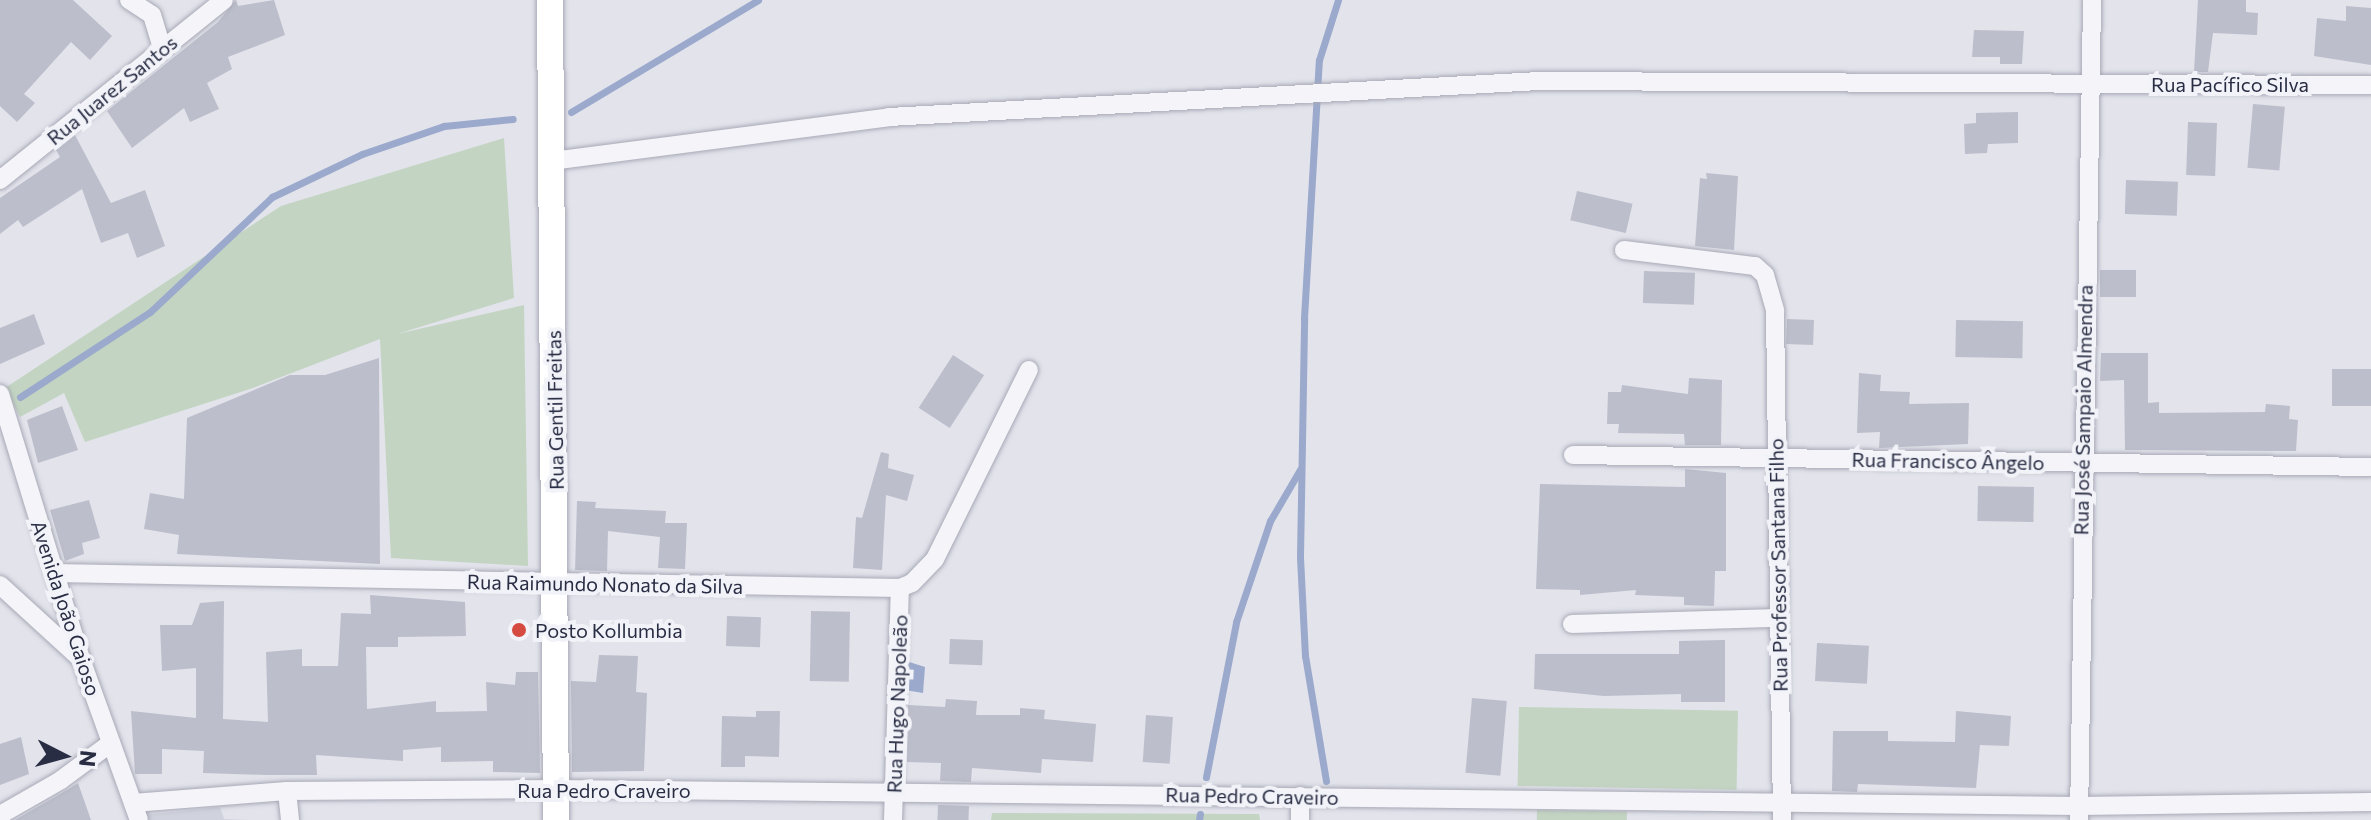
<!DOCTYPE html>
<html>
<head>
<meta charset="utf-8">
<style>
	body { margin:0 }
	#map { position:relative; width:2371px; height:820px; overflow:hidden; background:#e2e3eb; font-family:Commissioner,sans-serif }
	div>[style] { position:absolute }
	[style*='--x'] { left:calc(var(--x)*1px); top:calc(var(--y)*1px); width:calc(var(--w)*1px); rotate:calc(var(--a)*1deg) }
	.built>* { inset:0; background:#d0d2dd }
	.green>* { inset:0; background:#c3d5c2; transform-origin:0 0 }
	.water>* { inset:0; background:#9ba9cc }
	.stream>* { height:7px; margin:-3.5px; padding:0 3.5px; transform-origin:3.5px; border-radius:3.5px; background:#9ba9cc }
	.building>* { inset:0; background:#bcbecb; transform-origin:0 0 }
	.roads { filter:drop-shadow(0 0 2px #a7a9b6) drop-shadow(0 0 2px #a7a9b6) }
	.street>* { height:18px; margin:-9px; padding:0 9px; transform-origin:9px; border-radius:9px; background:#f5f5f9 }
	.secondary>* { height:26px; margin:-13px; padding:0 13px; transform-origin:13px; border-radius:13px; background:#fff }
	.dots>* { width:22px; height:22px; translate:-50% -50%; box-sizing:border-box; border:4px solid #f2f3f8; border-radius:50% }
	span { translate:-50% -50%; white-space:nowrap; text-align:center; line-height:1.15; -webkit-text-stroke:8px #f2f3f8; paint-order:stroke }
	.street-label { font-size:20px; color:#292d44 }
	.poi-label { font-size:20px; color:#292d44 }
	.left { translate:0 -50%; text-align:left }
	.north { position:absolute; left:24px; top:716px; width:80px; height:80px; -webkit-text-stroke:6px #f2f3f8; paint-order:stroke; rotate:96deg; font-size:22px; font-weight:700; line-height:32px; text-align:center; color:#292d44 }
	.north::after { content:''; display:block; margin:auto; width:28px; height:36px; background:#292d44; clip-path:polygon(50% 0,100% 100%,50% 72%,0 100%) }
</style>
</head>
<body>
<div id="map">
	<div class="built">
		<i style="clip-path:polygon(220px 807px,224px 819px,250px 820px,146px 820px,145px 815px)"></i>
	</div>
	<div class="green">
		<i style="clip-path:polygon(504px 138px,514px 298px,397px 334px,524px 305px,528px 566px,391px 558px,380px 339px,253px 388px,85px 442px,64px 393px,20px 417px,5px 388px,281px 206px)"></i>
		<i style="left:1519px;top:707px;width:219px;height:79px;rotate:1deg"></i>
		<i style="left:1537px;top:810px;width:90px;height:10px;rotate:1deg"></i>
		<i style="clip-path:polygon(992px 813px,1259px 814px,1260px 820px,991px 820px)"></i>
	</div>
	<div class="water">
		<i style="clip-path:polygon(906px 661px,925px 667px,923px 693px,899px 689px)"></i>
	</div>
	<div class="stream">
		<i style="--x:571;--y:112;--w:218;--a:-30.9"></i>
		<i style="--x:20;--y:397;--w:155;--a:-33.2"></i>
		<i style="--x:150;--y:312;--w:168;--a:-43.3"></i>
		<i style="--x:272;--y:197;--w:100;--a:-25.5"></i>
		<i style="--x:362;--y:154;--w:87;--a:-18.9"></i>
		<i style="--x:444;--y:126;--w:69;--a:-5.8"></i>
		<i style="--x:1206;--y:777;--w:158;--a:-79"></i>
		<i style="--x:1236;--y:622;--w:107;--a:-71.4"></i>
		<i style="--x:1270;--y:521;--w:61;--a:-59.7"></i>
		<i style="--x:1326;--y:781;--w:127;--a:-99.5"></i>
		<i style="--x:1305;--y:656;--w:100;--a:-92.9"></i>
		<i style="--x:1300;--y:556;--w:238;--a:-89"></i>
		<i style="--x:1304;--y:318;--w:258;--a:-86.7"></i>
		<i style="--x:1319;--y:60;--w:63;--a:-72.4"></i>
		<i style="--x:1199;--y:820;--w:6;--a:-81"></i>
	</div>
	<div class="building">
		<i style="clip-path:polygon(0 0,73px 0,112px 36px,90px 60px,71px 42px,24px 94px,35px 103px,17px 122px,0 106px)"></i>
		<i style="clip-path:polygon(236px 0,238px 6px,274px 0,285px 35px,228px 57px,232px 69px,207px 83px,219px 109px,190px 122px,184px 108px,132px 148px,107px 111px,218px 22px)"></i>
		<i style="clip-path:polygon(2198px 0,2246px 0,2246px 12px,2258px 13px,2257px 35px,2213px 33px,2208px 72px,2194px 72px)"></i>
		<i style="clip-path:polygon(2346px 6px,2371px 8px,2371px 65px,2314px 56px,2317px 18px,2346px 21px)"></i>
		<i style="clip-path:polygon(1974px 30px,2024px 31px,2022px 64px,2000px 64px,2000px 57px,1972px 57px)"></i>
		<i style="left:2253px;top:104px;width:32px;height:64px;rotate:5deg"></i>
		<i style="clip-path:polygon(2018px 112px,2018px 143px,1988px 144px,1987px 153px,1965px 154px,1964px 124px,1976px 123px,1976px 113px)"></i>
		<i style="left:2188px;top:122px;width:29px;height:53px;rotate:2deg"></i>
		<i style="clip-path:polygon(75px 135px,111px 203px,145px 190px,165px 246px,137px 258px,128px 233px,101px 243px,82px 189px,23px 227px,18px 220px,0 234px,0 198px,60px 157px,56px 150px)"></i>
		<i style="clip-path:polygon(1706px 173px,1738px 176px,1734px 250px,1695px 246px,1700px 178px,1707px 179px)"></i>
		<i style="left:2126px;top:180px;width:52px;height:34px;rotate:2deg"></i>
		<i style="left:1577px;top:191px;width:57px;height:30px;rotate:13deg"></i>
		<i style="left:2100px;top:270px;width:36px;height:27px"></i>
		<i style="left:1644px;top:271px;width:51px;height:32px;rotate:2deg"></i>
		<i style="clip-path:polygon(34px 314px,45px 344px,0 364px,0 328px)"></i>
		<i style="left:1787px;top:319px;width:27px;height:25px;rotate:2deg"></i>
		<i style="left:1956px;top:320px;width:67px;height:37px;rotate:1deg"></i>
		<i style="clip-path:polygon(2101px 353px,2148px 353px,2148px 403px,2159px 402px,2159px 413px,2265px 412px,2266px 404px,2290px 406px,2289px 419px,2298px 420px,2296px 451px,2125px 450px,2124px 380px,2100px 381px)"></i>
		<i style="left:953px;top:355px;width:37px;height:63px;rotate:33deg"></i>
		<i style="clip-path:polygon(379px 358px,380px 564px,177px 554px,179px 535px,144px 529px,150px 493px,184px 499px,187px 418px,290px 375px,325px 375px)"></i>
		<i style="left:2332px;top:369px;width:39px;height:37px"></i>
		<i style="clip-path:polygon(1859px 373px,1881px 375px,1880px 391px,1910px 392px,1909px 404px,1969px 403px,1968px 444px,1879px 448px,1880px 432px,1857px 433px)"></i>
		<i style="clip-path:polygon(1689px 378px,1722px 380px,1721px 445px,1685px 445px,1684px 434px,1618px 433px,1619px 424px,1607px 424px,1608px 392px,1621px 392px,1622px 385px,1688px 394px)"></i>
		<i style="clip-path:polygon(62px 406px,78px 450px,38px 463px,27px 420px)"></i>
		<i style="clip-path:polygon(881px 452px,889px 454px,888px 468px,914px 475px,907px 501px,886px 495px,882px 570px,853px 568px,856px 517px,862px 518px)"></i>
		<i style="clip-path:polygon(1685px 469px,1726px 473px,1726px 571px,1715px 571px,1714px 606px,1684px 605px,1684px 597px,1635px 595px,1636px 590px,1580px 595px,1580px 590px,1536px 589px,1540px 484px,1685px 487px)"></i>
		<i style="left:1978px;top:486px;width:56px;height:35px;rotate:1deg"></i>
		<i style="clip-path:polygon(89px 500px,100px 538px,82px 543px,84px 554px,65px 561px,50px 510px)"></i>
		<i style="clip-path:polygon(577px 501px,596px 502px,595px 508px,666px 511px,665px 523px,687px 523px,685px 569px,658px 568px,660px 537px,608px 531px,607px 571px,575px 570px)"></i>
		<i style="clip-path:polygon(370px 595px,465px 602px,466px 636px,398px 637px,398px 647px,366px 647px,367px 709px,436px 701px,436px 712px,487px 711px,486px 682px,515px 685px,516px 672px,538px 672px,540px 773px,493px 772px,493px 761px,441px 762px,441px 747px,403px 750px,403px 761px,316px 755px,317px 775px,266px 775px,203px 773px,204px 751px,162px 749px,162px 774px,135px 774px,131px 711px,196px 718px,196px 668px,162px 671px,160px 625px,192px 625px,200px 603px,224px 601px,223px 719px,268px 722px,266px 652px,302px 649px,302px 666px,338px 666px,341px 613px,371px 614px)"></i>
		<i style="left:811px;top:611px;width:39px;height:70px;rotate:1deg"></i>
		<i style="left:727px;top:616px;width:34px;height:30px;rotate:2deg"></i>
		<i style="left:950px;top:639px;width:33px;height:25px;rotate:2deg"></i>
		<i style="clip-path:polygon(1725px 640px,1725px 702px,1681px 702px,1681px 694px,1604px 696px,1534px 689px,1535px 654px,1679px 654px,1679px 641px)"></i>
		<i style="left:1817px;top:643px;width:52px;height:38px;rotate:3deg"></i>
		<i style="clip-path:polygon(599px 655px,638px 656px,636px 692px,647px 693px,644px 771px,572px 772px,571px 681px,596px 682px)"></i>
		<i style="left:1472px;top:698px;width:35px;height:75px;rotate:5deg"></i>
		<i style="clip-path:polygon(946px 699px,977px 701px,976px 715px,1020px 715px,1020px 708px,1045px 710px,1044px 719px,1096px 724px,1093px 762px,1042px 759px,1041px 773px,972px 768px,971px 782px,940px 781px,941px 763px,907px 762px,908px 705px,945px 707px)"></i>
		<i style="clip-path:polygon(756px 711px,780px 711px,779px 757px,745px 756px,745px 767px,721px 767px,722px 716px,756px 717px)"></i>
		<i style="clip-path:polygon(1956px 711px,2011px 716px,2009px 746px,1980px 745px,1976px 788px,1858px 784px,1857px 792px,1832px 791px,1833px 731px,1888px 731px,1888px 741px,1955px 742px)"></i>
		<i style="left:1146px;top:715px;width:27px;height:47px;rotate:4deg"></i>
		<i style="clip-path:polygon(21px 737px,29px 774px,0 785px,0 744px)"></i>
		<i style="clip-path:polygon(78px 783px,91px 820px,15px 820px,67px 790px)"></i>
		<i style="left:938px;top:805px;width:31px;height:15px;rotate:2deg"></i>
	</div>
	<div class="roads">
		<div class="street">
			<i style="--x:129;--y:0;--w:27;--a:33"></i>
			<i style="--x:152;--y:15;--w:34;--a:73"></i>
			<i style="--x:552;--y:161;--w:340;--a:-7.4"></i>
			<i style="--x:889;--y:117;--w:651;--a:-3.17"></i>
			<i style="--x:1539;--y:81;--w:832;--a:0.28"></i>
			<i style="--x:0;--y:180;--w:287;--a:-38.8"></i>
			<i style="--x:1624;--y:250;--w:132;--a:7"></i>
			<i style="--x:1755;--y:266;--w:13;--a:42"></i>
			<i style="--x:1765;--y:275;--w:37;--a:74"></i>
			<i style="--x:1775;--y:311;--w:509;--a:89.21"></i>
			<i style="--x:0;--y:394;--w:277;--a:73"></i>
			<i style="--x:81;--y:659;--w:171;--a:70.2"></i>
			<i style="--x:1573;--y:455;--w:798;--a:0.86"></i>
			<i style="--x:54;--y:573;--w:846;--a:1.02"></i>
			<i style="--x:900;--y:588;--w:13;--a:-23"></i>
			<i style="--x:912;--y:583;--w:33;--a:-46"></i>
			<i style="--x:935;--y:559;--w:211;--a:-63.6"></i>
			<i style="--x:0;--y:585;--w:110;--a:42.4"></i>
			<i style="--x:1572;--y:624;--w:206;--a:-1.7"></i>
			<i style="--x:287;--y:791;--w:29;--a:84"></i>
			<i style="--x:1300;--y:796;--w:24;--a:90"></i>
			<i style="--x:133;--y:803;--w:154;--a:-4.5"></i>
			<i style="--x:287;--y:791;--w:269;--a:-0.4"></i>
			<i style="--x:556;--y:789;--w:1523;--a:0.64"></i>
			<i style="--x:2079;--y:806;--w:292;--a:-0.8"></i>
			<i style="--x:0;--y:815;--w:70;--a:-29.8"></i>
			<i style="--x:61;--y:780;--w:62;--a:-36.5"></i>
			<i style="--x:893;--y:820;--w:232;--a:-88.3"></i>
			<i style="--x:2079;--y:820;--w:820;--a:-89.09"></i>
		</div>
		<div class="secondary">
			<i style="--x:550;--y:0;--w:820;--a:89.58"></i>
		</div>
	</div>
	<div class="dots">
		<i style="left:519px;top:630px;background:#d54b42"></i>
	</div>
	<div class="street-label">
		<span style="left:2230px;top:84px">Rua Pacífico Silva</span>
		<span style="left:112px;top:90px;rotate:-39deg">Rua Juarez Santos</span>
		<span style="left:555px;top:410px;rotate:-91deg">Rua Gentil Freitas</span>
		<span style="left:2083px;top:410px;rotate:-89deg">Rua José Sampaio Almendra</span>
		<span style="left:1948px;top:461px;rotate:1deg">Rua Francisco Ângelo</span>
		<span style="left:1778px;top:565px;rotate:-91deg">Rua Professor Santana Filho</span>
		<span style="left:605px;top:584px;rotate:1deg">Rua Raimundo Nonato da Silva</span>
		<span style="left:66px;top:608px;rotate:72deg">Avenida João Gaioso</span>
		<span style="left:897px;top:704px;rotate:-88deg">Rua Hugo Napoleão</span>
		<span style="left:604px;top:790px">Rua Pedro Craveiro</span>
		<span style="left:1252px;top:796px;rotate:1deg">Rua Pedro Craveiro</span>
	</div>
	<div class="poi-label">
		<span class="left" style="left:535px;top:630px">Posto Kollumbia</span>
	</div>
	<div class="north">N</div>
</div>
</body>
</html>
